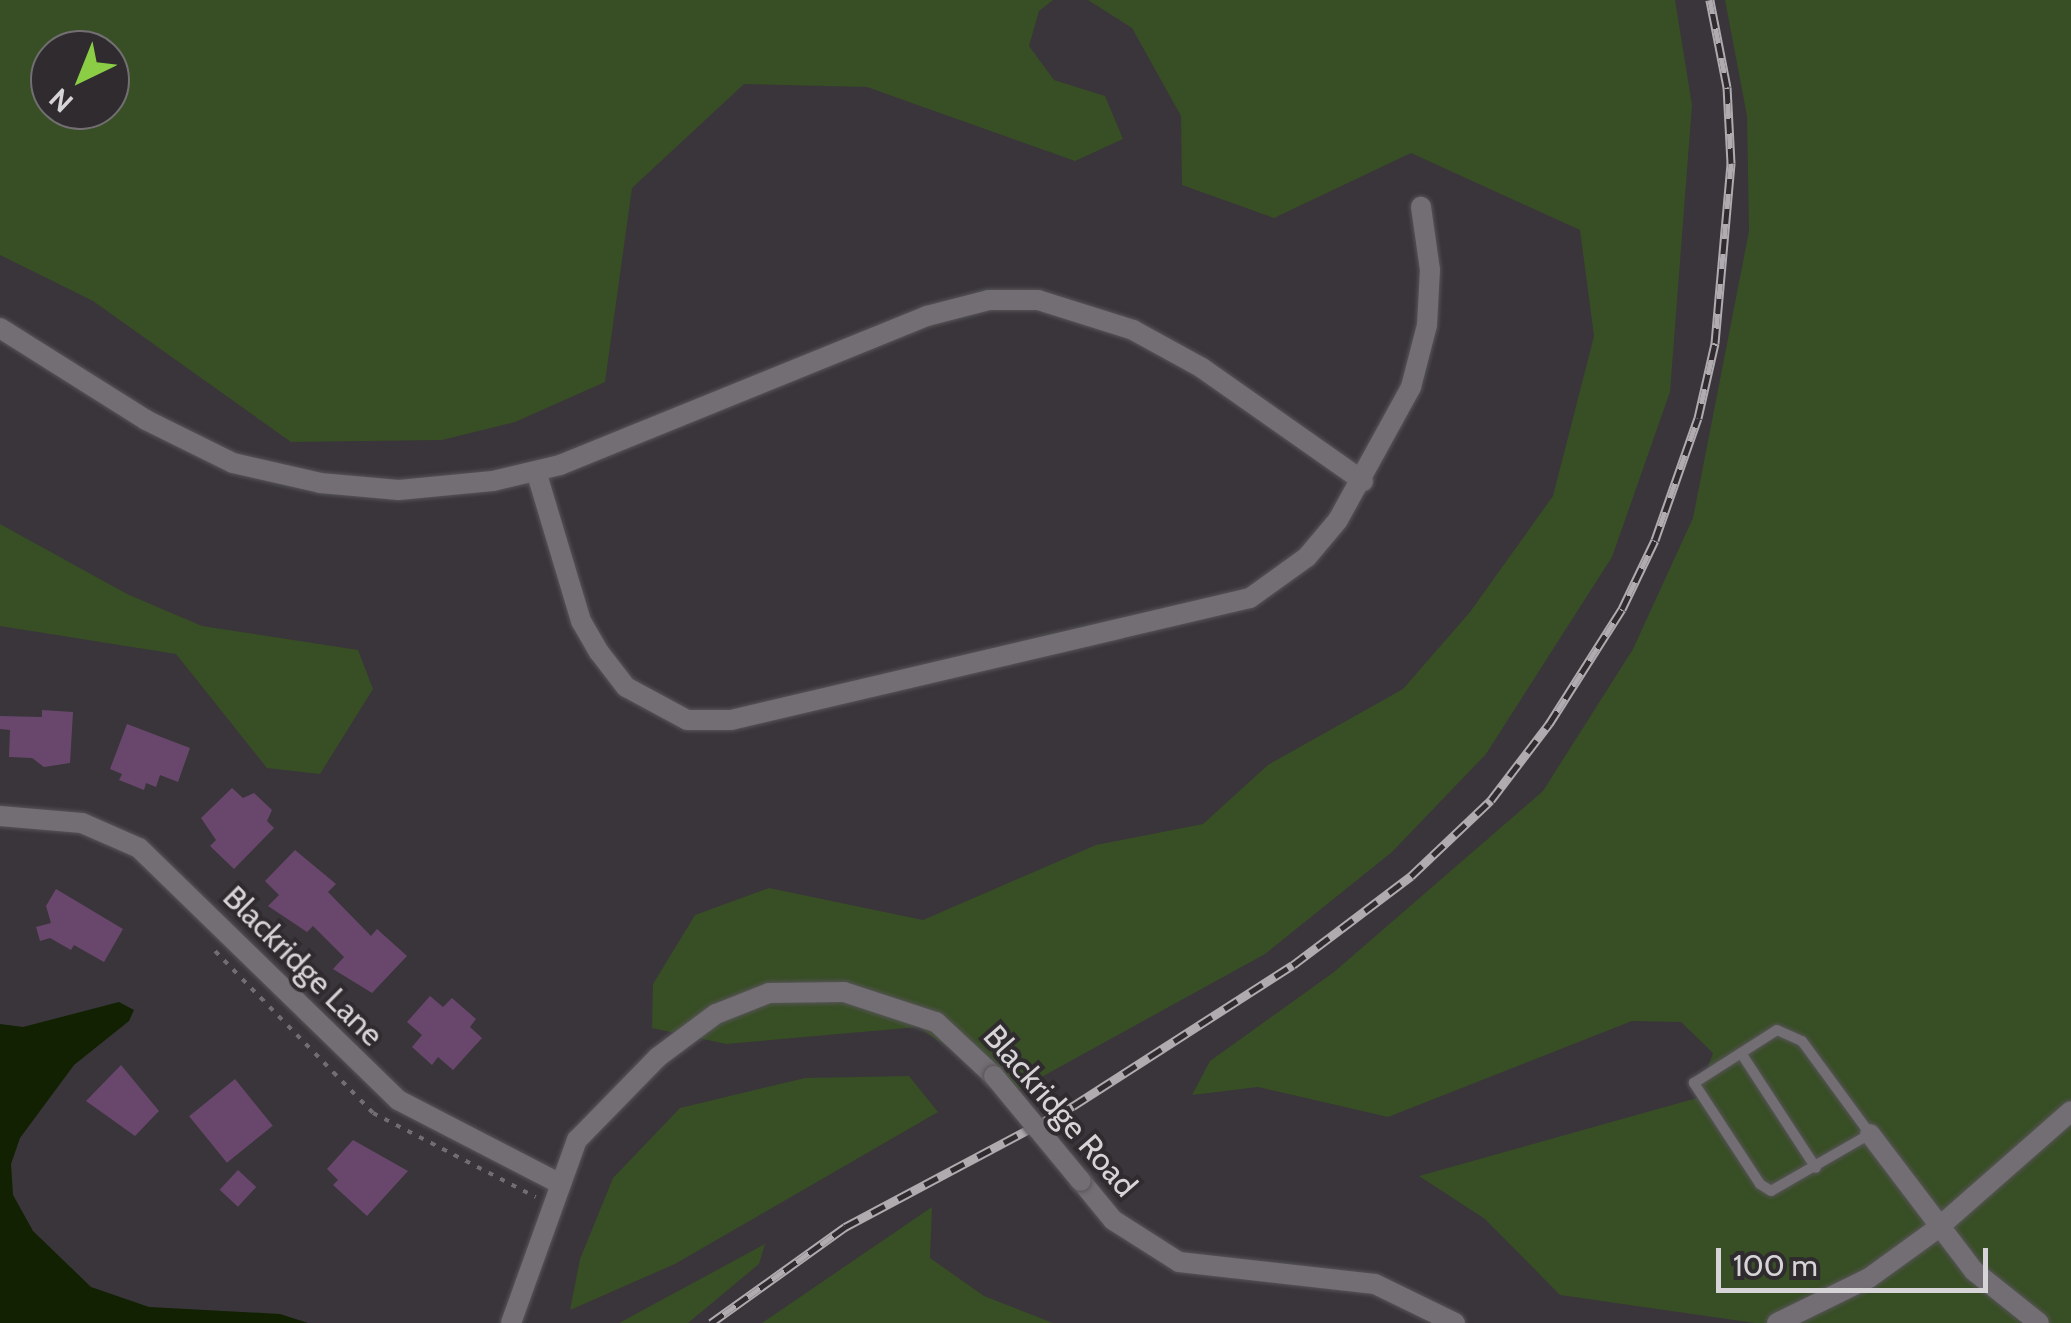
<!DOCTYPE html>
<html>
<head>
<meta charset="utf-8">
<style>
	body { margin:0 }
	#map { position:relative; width:2071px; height:1323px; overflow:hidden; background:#39353a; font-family:Cabin,sans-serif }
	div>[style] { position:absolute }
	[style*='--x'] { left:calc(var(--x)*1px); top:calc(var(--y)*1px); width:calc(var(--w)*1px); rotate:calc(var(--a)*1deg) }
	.green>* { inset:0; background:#384e25 }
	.water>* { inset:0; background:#112102 }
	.building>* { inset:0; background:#69476d; transform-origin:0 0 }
	.path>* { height:4px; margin-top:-2px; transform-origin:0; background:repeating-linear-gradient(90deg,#716d71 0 5px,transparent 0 13px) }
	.roads { filter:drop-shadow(0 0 2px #575458) drop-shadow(0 0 2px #575458) }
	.lane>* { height:10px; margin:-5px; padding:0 5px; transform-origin:5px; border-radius:5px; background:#726e73 }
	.street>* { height:20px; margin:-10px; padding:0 10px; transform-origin:10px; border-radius:10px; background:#726e73 }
	.rail>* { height:9px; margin-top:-4.5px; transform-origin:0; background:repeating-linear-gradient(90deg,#2f2b2f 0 15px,#afabaf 0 30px); box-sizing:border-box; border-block:2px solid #afabaf }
	.bridges { filter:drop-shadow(0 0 2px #575458) drop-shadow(0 0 2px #575458) }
	.street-bridge>* { height:20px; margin:-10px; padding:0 10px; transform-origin:10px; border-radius:10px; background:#726e73 }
	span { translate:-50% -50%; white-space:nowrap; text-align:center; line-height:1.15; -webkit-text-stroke:8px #2f2b2f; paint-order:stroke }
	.street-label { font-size:32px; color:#d7d4d7 }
	.north { position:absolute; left:30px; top:30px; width:100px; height:100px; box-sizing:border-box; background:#2f2b2f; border:2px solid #726f72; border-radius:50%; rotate:223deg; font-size:28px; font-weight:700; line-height:40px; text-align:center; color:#d7d4d7 }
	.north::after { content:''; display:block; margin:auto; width:35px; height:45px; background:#8bce46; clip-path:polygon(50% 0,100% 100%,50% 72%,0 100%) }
	.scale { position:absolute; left:1716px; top:1248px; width:272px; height:45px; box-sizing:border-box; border:5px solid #d7d4d7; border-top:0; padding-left:12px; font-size:30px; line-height:35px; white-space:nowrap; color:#d7d4d7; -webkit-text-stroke:8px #2f2b2f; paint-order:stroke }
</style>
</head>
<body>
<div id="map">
	<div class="green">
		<i style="clip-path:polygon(evenodd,0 0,1053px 0,1039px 11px,1029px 46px,1054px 80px,1105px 96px,1123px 139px,1075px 161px,867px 87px,744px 84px,632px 188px,605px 382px,515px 422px,442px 440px,291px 442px,93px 301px,0 255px,0 0,50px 50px,110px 50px,110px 110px,50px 110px,50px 50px)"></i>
		<i style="clip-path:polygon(1088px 0,1675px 0,1692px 105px,1670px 392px,1612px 557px,1486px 754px,1392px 852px,1265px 954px,1014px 1092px,918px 1027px,726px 1044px,652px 1028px,653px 984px,695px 915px,769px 888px,923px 920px,1096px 845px,1203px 824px,1268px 765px,1403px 689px,1470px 612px,1553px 496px,1594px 336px,1580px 230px,1411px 153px,1274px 218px,1182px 185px,1181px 116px,1132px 28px)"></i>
		<i style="clip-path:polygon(1725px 0,2071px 0,2071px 1323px,1755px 1323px,1560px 1295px,1485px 1219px,1419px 1176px,1697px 1098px,1713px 1053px,1681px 1022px,1632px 1021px,1388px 1117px,1258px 1087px,1192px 1095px,1210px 1061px,1334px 972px,1543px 791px,1633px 649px,1693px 518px,1749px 231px,1747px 116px)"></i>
		<i style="clip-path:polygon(0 524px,127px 594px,202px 626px,358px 650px,373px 689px,320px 774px,267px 768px,176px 654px,0 626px)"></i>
		<i style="clip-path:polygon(909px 1076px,938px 1112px,675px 1264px,570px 1310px,580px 1259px,613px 1178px,680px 1108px,805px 1078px)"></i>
		<i style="clip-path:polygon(932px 1207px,930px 1258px,984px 1296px,1053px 1323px,762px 1323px)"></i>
		<i style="clip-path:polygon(765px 1244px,759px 1264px,688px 1323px,619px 1323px)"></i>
	</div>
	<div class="water">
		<i style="clip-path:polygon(119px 1002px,134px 1010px,129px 1021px,74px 1065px,20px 1138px,11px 1164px,13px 1195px,33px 1231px,91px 1287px,149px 1307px,280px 1314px,308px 1323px,0 1323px,0 1024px,23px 1027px)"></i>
	</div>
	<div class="building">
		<i style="clip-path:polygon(42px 710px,73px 712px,70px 763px,44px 767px,32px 758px,9px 757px,10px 730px,0 729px,0 716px,42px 717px)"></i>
		<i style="clip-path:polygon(127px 724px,190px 748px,178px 782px,160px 775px,156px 787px,146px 783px,144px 790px,119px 780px,122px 774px,110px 769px)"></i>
		<i style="clip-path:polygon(232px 788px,243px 798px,254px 793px,272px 810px,267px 821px,274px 828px,234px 869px,210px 846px,216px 840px,201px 818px)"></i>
		<i style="clip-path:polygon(295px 850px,336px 884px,328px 892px,371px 936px,377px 929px,407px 956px,372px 993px,333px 969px,344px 957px,313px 926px,307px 932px,268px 906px,279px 895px,265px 881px)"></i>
		<i style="clip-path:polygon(56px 889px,123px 929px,104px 962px,74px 945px,71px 950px,50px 938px,40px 941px,36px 927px,51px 923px,46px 906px)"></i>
		<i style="clip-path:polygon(430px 996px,443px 1007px,452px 998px,476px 1019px,470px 1027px,482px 1038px,453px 1070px,438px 1057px,432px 1065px,412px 1047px,422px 1035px,407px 1022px)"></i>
		<i style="clip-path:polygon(121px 1065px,159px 1111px,135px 1136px,86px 1101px)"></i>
		<i style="left:235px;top:1079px;width:60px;height:59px;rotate:51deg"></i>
		<i style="clip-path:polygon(353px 1140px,408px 1171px,367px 1216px,333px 1185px,338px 1180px,327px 1169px)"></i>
		<i style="left:238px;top:1170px;width:25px;height:27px;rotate:43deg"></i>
	</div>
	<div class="path">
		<i style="--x:215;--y:951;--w:226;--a:45.7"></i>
		<i style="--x:373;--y:1113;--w:183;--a:27.3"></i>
	</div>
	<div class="roads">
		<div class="lane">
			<i style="--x:1777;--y:1030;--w:27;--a:24"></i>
			<i style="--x:1802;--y:1041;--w:115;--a:53.8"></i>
			<i style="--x:1870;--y:1134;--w:114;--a:150.1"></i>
			<i style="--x:1771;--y:1191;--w:13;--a:-148"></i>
			<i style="--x:1760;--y:1184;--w:121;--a:-123.2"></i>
			<i style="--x:1694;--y:1083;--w:98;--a:-32.6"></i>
			<i style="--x:1741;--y:1053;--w:137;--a:56.9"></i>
		</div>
		<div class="street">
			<i style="--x:0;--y:328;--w:173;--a:32.2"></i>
			<i style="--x:146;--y:420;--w:97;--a:26.3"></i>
			<i style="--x:233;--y:463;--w:89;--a:12.9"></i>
			<i style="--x:320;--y:483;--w:79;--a:5.1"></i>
			<i style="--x:399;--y:490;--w:94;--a:-5.5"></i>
			<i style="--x:493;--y:481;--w:69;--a:-13.4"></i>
			<i style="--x:560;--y:465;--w:396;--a:-22.1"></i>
			<i style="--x:927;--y:316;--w:64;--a:-14.5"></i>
			<i style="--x:989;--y:300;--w:49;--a:0"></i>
			<i style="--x:1038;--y:300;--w:100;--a:17.5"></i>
			<i style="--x:1133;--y:330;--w:79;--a:28.8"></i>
			<i style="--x:1202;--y:368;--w:197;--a:35.1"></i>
			<i style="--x:536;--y:471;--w:157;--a:73.3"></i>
			<i style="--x:581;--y:621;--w:36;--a:60"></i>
			<i style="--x:599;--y:652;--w:44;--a:52.4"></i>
			<i style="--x:626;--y:687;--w:69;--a:28.4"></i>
			<i style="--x:687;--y:720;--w:44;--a:0"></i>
			<i style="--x:731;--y:720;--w:533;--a:-13.23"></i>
			<i style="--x:1250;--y:598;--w:70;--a:-35.7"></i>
			<i style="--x:1307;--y:557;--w:48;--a:-50"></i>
			<i style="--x:1338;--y:520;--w:152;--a:-61.2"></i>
			<i style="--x:1411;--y:387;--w:64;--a:-75.5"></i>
			<i style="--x:1427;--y:325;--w:55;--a:-86.9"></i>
			<i style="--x:1430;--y:270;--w:64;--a:-98.1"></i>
			<i style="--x:0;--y:816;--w:82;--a:4.9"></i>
			<i style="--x:82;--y:823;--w:62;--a:23.7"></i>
			<i style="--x:139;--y:848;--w:361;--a:44.2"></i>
			<i style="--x:398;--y:1100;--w:183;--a:27.3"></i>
			<i style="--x:1870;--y:1134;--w:172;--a:52.8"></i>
			<i style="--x:1974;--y:1271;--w:83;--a:38.7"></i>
			<i style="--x:1081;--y:1181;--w:50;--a:50.6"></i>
			<i style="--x:1113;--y:1220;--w:78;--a:32.5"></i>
			<i style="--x:1179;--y:1262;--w:197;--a:6.4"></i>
			<i style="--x:1375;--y:1284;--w:89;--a:26"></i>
			<i style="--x:511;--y:1323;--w:195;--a:-70.2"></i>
			<i style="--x:577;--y:1140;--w:116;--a:-45.7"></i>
			<i style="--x:658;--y:1057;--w:72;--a:-36.6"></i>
			<i style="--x:716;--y:1014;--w:57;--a:-21.6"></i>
			<i style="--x:769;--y:993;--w:75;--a:-0.8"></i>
			<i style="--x:844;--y:992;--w:97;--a:18.1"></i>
			<i style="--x:936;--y:1022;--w:79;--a:43"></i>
			<i style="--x:1777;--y:1323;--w:102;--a:-26.1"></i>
			<i style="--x:1869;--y:1278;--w:85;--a:-35.9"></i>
			<i style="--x:1938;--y:1228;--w:177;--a:-41.3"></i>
		</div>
	</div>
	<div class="rail">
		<i style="--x:711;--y:1323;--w:165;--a:-35.6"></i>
		<i style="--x:845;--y:1227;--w:258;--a:-28"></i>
		<i style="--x:1073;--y:1106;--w:261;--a:-32.7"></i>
		<i style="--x:1293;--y:965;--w:148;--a:-37"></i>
		<i style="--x:1411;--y:876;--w:110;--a:-43.5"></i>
		<i style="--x:1491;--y:800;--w:96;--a:-52.7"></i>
		<i style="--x:1549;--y:724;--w:136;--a:-57.6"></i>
		<i style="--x:1622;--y:609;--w:76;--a:-64.4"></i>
		<i style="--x:1655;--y:540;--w:129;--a:-70.6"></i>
		<i style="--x:1698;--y:418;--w:77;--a:-77.2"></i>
		<i style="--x:1715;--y:343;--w:181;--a:-84.9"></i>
		<i style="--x:1731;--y:163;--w:76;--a:-93"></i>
		<i style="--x:1727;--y:87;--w:89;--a:-101.1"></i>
	</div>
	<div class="bridges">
		<div class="street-bridge">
			<i style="--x:994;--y:1076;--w:136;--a:50.4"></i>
		</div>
	</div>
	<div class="street-label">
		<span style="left:303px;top:966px;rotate:45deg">Blackridge Lane</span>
		<span style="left:1060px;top:1111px;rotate:49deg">Blackridge Road</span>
	</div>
	<div class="north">N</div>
	<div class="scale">100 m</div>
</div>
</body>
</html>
